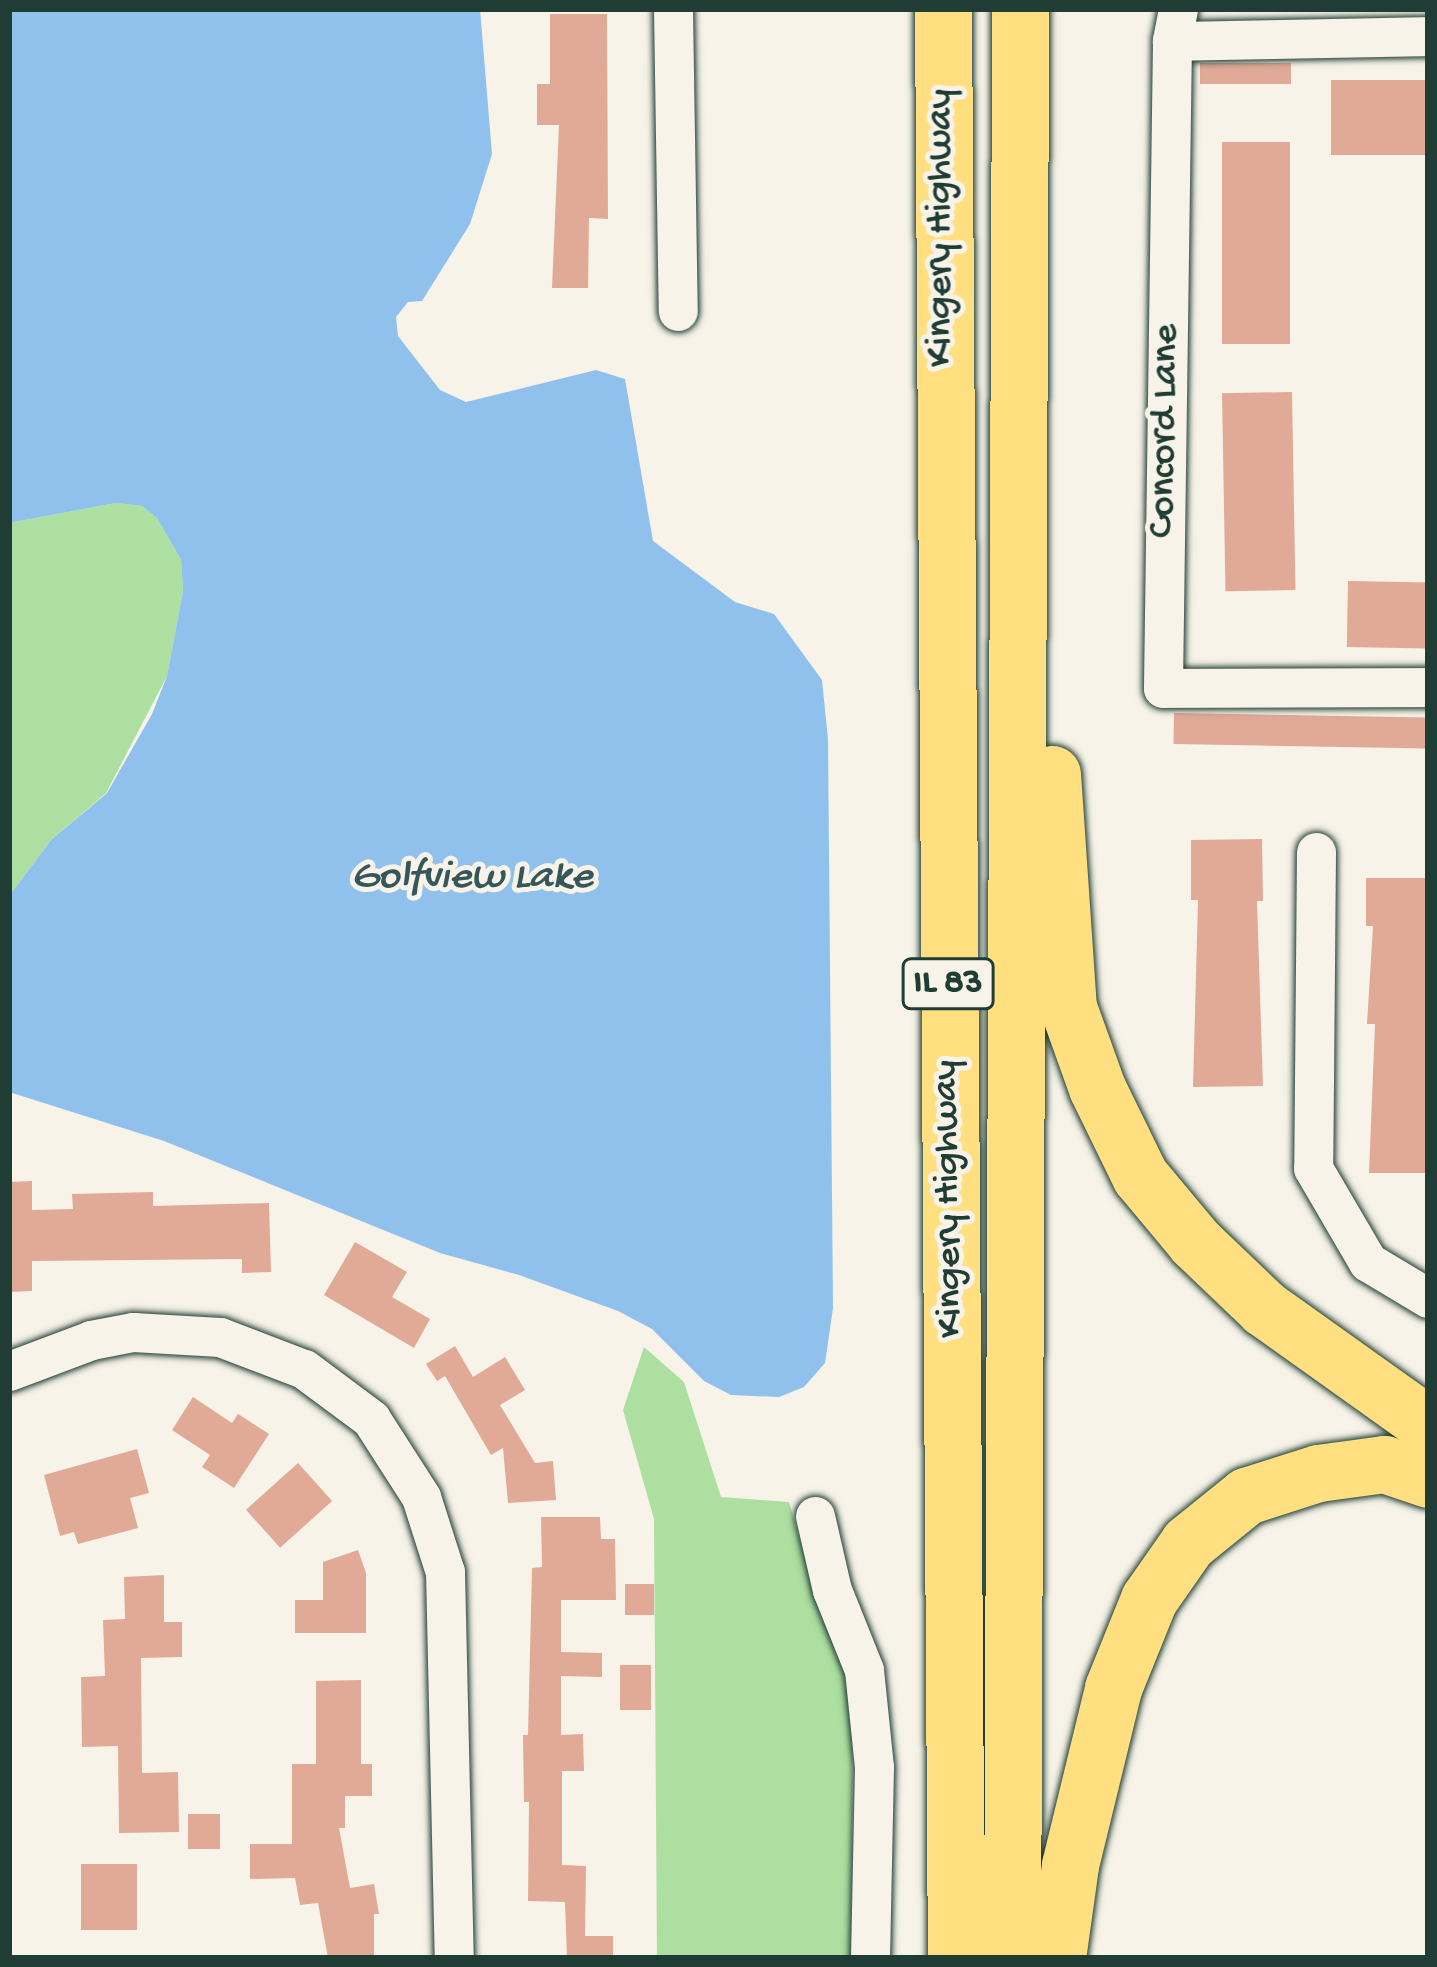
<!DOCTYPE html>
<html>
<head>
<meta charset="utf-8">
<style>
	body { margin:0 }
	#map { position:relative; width:1437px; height:1967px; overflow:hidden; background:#f7f3e8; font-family:"Gochi Hand",sans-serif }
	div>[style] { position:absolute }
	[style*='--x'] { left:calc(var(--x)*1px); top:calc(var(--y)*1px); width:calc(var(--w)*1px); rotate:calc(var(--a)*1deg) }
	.green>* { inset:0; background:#addfa0 }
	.water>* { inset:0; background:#90c1ec }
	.building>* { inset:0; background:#e1aa97; transform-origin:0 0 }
	.roads { filter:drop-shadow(0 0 3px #1f3d34) drop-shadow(0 0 3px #1f3d34) }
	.minor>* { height:39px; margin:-19.5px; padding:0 19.5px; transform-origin:19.5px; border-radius:19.5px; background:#f7f3e8 }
	.highway>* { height:57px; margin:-28.5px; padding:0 28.5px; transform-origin:28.5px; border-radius:28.5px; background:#ffdf80 }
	span { translate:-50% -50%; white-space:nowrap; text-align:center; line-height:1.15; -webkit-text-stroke:10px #f7f3e8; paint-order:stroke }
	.shield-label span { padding:3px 9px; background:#f7f3e8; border:3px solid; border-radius:9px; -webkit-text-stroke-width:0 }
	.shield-label { font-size:36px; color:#1f3d34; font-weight:700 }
	.street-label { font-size:39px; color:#1f3d34 }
	.water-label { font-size:42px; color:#365759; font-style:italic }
	.frame { position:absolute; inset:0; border:12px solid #1f3d34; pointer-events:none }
</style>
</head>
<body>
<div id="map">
	<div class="green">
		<i style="clip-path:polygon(116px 503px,142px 506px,157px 518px,181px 560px,183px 591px,167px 676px,106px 793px,51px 840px,9px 896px,9px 523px)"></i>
		<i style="clip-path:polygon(644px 1347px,684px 1382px,721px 1497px,789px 1502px,821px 1611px,853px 1681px,851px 1958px,657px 1958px,654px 1519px,623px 1410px)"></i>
	</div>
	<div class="water">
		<i style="clip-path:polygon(9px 9px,480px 9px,492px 154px,470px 224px,422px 301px,408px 302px,396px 317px,398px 336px,440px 390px,466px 402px,596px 370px,625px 379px,653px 541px,735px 602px,774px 614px,822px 680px,828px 739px,833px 1308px,825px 1363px,804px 1387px,779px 1397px,731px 1395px,704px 1381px,652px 1329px,618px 1311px,519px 1275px,440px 1253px,164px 1141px,9px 1092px,9px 896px,51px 840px,107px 793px,152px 714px,167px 676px,183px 591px,181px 560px,157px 518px,142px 506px,116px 503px,9px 523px)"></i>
	</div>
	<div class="building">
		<i style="clip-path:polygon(550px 14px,607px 14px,608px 219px,589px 218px,588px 288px,552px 288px,559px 125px,537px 125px,537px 84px,550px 84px)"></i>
		<i style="left:1291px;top:63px;width:21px;height:91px;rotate:90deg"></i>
		<i style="left:1428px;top:80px;width:75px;height:97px;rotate:90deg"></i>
		<i style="left:1222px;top:142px;width:68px;height:202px"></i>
		<i style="left:1292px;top:392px;width:198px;height:70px;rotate:89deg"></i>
		<i style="left:1348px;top:581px;width:80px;height:66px;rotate:1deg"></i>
		<i style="left:1174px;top:713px;width:254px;height:31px;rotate:1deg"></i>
		<i style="clip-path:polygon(1262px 839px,1263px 901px,1257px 901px,1263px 1086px,1193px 1087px,1198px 900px,1191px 900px,1191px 840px)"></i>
		<i style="clip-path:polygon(1366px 878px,1428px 878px,1428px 1173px,1369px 1173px,1375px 1024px,1367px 1024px,1373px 926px,1366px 926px)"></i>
		<i style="clip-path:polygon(32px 1181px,32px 1210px,73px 1209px,72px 1194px,153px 1192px,153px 1206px,269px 1203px,271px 1272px,242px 1273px,242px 1259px,32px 1261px,32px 1291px,9px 1292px,9px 1182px)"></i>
		<i style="clip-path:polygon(355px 1242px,407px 1272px,392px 1297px,430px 1319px,414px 1348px,324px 1295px)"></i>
		<i style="clip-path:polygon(455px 1346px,473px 1377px,505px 1357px,525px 1390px,500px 1405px,535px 1463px,553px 1461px,556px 1500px,508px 1503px,503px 1448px,491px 1455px,445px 1376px,437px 1381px,426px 1364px)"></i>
		<i style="clip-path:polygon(193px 1397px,232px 1423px,238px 1414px,269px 1434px,234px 1488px,202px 1467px,210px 1455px,172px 1430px)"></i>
		<i style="clip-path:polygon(137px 1449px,149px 1493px,130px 1498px,138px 1528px,78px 1544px,74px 1532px,60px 1536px,44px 1475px)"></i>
		<i style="left:298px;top:1463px;width:51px;height:70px;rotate:48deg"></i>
		<i style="clip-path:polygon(541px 1517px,600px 1517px,601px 1539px,615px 1539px,616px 1600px,561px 1600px,561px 1652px,602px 1653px,602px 1677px,561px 1676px,561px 1735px,583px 1734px,584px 1771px,562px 1771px,562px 1865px,586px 1866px,585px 1936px,613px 1936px,613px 1958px,567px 1958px,565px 1902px,528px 1901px,529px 1802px,524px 1802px,523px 1735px,528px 1735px,532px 1568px,542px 1567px)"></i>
		<i style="clip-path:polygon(358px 1550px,366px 1573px,366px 1633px,295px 1633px,295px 1600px,323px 1600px,323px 1562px)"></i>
		<i style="clip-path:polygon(164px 1575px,164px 1622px,182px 1622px,182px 1657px,141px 1658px,142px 1773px,178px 1772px,179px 1832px,119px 1833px,118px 1746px,82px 1747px,81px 1677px,105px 1676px,103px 1620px,125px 1619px,124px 1577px)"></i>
		<i style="left:625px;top:1584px;width:29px;height:31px"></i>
		<i style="left:620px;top:1665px;width:31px;height:45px"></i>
		<i style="clip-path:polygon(361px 1680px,361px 1764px,372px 1764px,372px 1796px,345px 1796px,345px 1828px,339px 1828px,350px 1888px,374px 1884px,379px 1914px,374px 1914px,374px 1958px,328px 1958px,318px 1903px,300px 1905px,295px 1878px,250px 1879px,250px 1844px,292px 1844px,292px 1764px,316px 1764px,316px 1681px)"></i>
		<i style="left:188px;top:1814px;width:32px;height:35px"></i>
		<i style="left:81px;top:1864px;width:56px;height:66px"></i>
	</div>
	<div class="roads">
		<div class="minor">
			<i style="--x:673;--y:9;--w:302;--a:89.1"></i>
			<i style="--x:1178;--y:9;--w:33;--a:101"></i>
			<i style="--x:1172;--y:41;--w:647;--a:90.8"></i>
			<i style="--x:1163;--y:688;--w:265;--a:-0.2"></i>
			<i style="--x:1172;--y:41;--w:256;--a:-1.1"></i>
			<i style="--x:1316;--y:852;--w:316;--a:90.5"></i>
			<i style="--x:1313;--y:1168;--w:109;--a:59.7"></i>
			<i style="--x:1368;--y:1262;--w:70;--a:31"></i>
			<i style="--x:9;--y:1371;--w:88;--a:-20.7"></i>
			<i style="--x:91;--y:1340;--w:43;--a:-10.8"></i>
			<i style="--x:133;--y:1332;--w:87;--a:3.3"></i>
			<i style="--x:220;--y:1337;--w:90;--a:20.9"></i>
			<i style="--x:304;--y:1369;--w:84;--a:36.7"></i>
			<i style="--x:371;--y:1419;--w:93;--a:57.3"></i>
			<i style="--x:421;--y:1497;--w:79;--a:72.3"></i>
			<i style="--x:445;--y:1572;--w:386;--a:88.7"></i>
			<i style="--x:815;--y:1516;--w:76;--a:77.1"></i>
			<i style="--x:832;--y:1590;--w:86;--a:68.2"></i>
			<i style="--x:864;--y:1670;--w:98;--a:84.1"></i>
			<i style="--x:874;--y:1767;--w:191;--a:91.2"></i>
		</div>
		<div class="highway">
			<i style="--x:943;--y:9;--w:1949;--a:89.62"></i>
			<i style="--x:1052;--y:774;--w:234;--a:86.1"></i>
			<i style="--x:1068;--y:1007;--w:86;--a:70.3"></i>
			<i style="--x:1097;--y:1088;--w:98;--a:64"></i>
			<i style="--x:1140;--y:1176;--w:86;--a:50.2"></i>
			<i style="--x:1195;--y:1242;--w:95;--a:43.7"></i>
			<i style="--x:1264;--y:1308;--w:201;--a:35.5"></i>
			<i style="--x:1012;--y:1958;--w:1949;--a:-89.76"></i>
			<i style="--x:1057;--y:1958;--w:94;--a:-82"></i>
			<i style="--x:1070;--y:1865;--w:182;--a:-76.3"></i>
			<i style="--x:1113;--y:1688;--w:96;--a:-68"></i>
			<i style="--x:1149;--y:1599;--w:68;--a:-55.1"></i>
			<i style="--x:1188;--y:1543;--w:75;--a:-39"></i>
			<i style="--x:1246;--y:1496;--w:76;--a:-17.7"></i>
			<i style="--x:1318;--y:1473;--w:67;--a:-7.8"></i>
			<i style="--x:1384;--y:1464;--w:46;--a:18.8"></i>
		</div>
	</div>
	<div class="shield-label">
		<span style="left:948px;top:984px">IL 83</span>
	</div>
	<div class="street-label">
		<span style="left:942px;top:228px;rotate:-90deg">Kingery Highway</span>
		<span style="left:1166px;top:431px;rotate:-89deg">Concord Lane</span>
		<span style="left:950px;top:1199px;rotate:-91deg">Kingery Highway</span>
	</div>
	<div class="water-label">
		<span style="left:472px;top:879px">Golfview Lake</span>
	</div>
	<div class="frame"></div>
</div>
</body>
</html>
